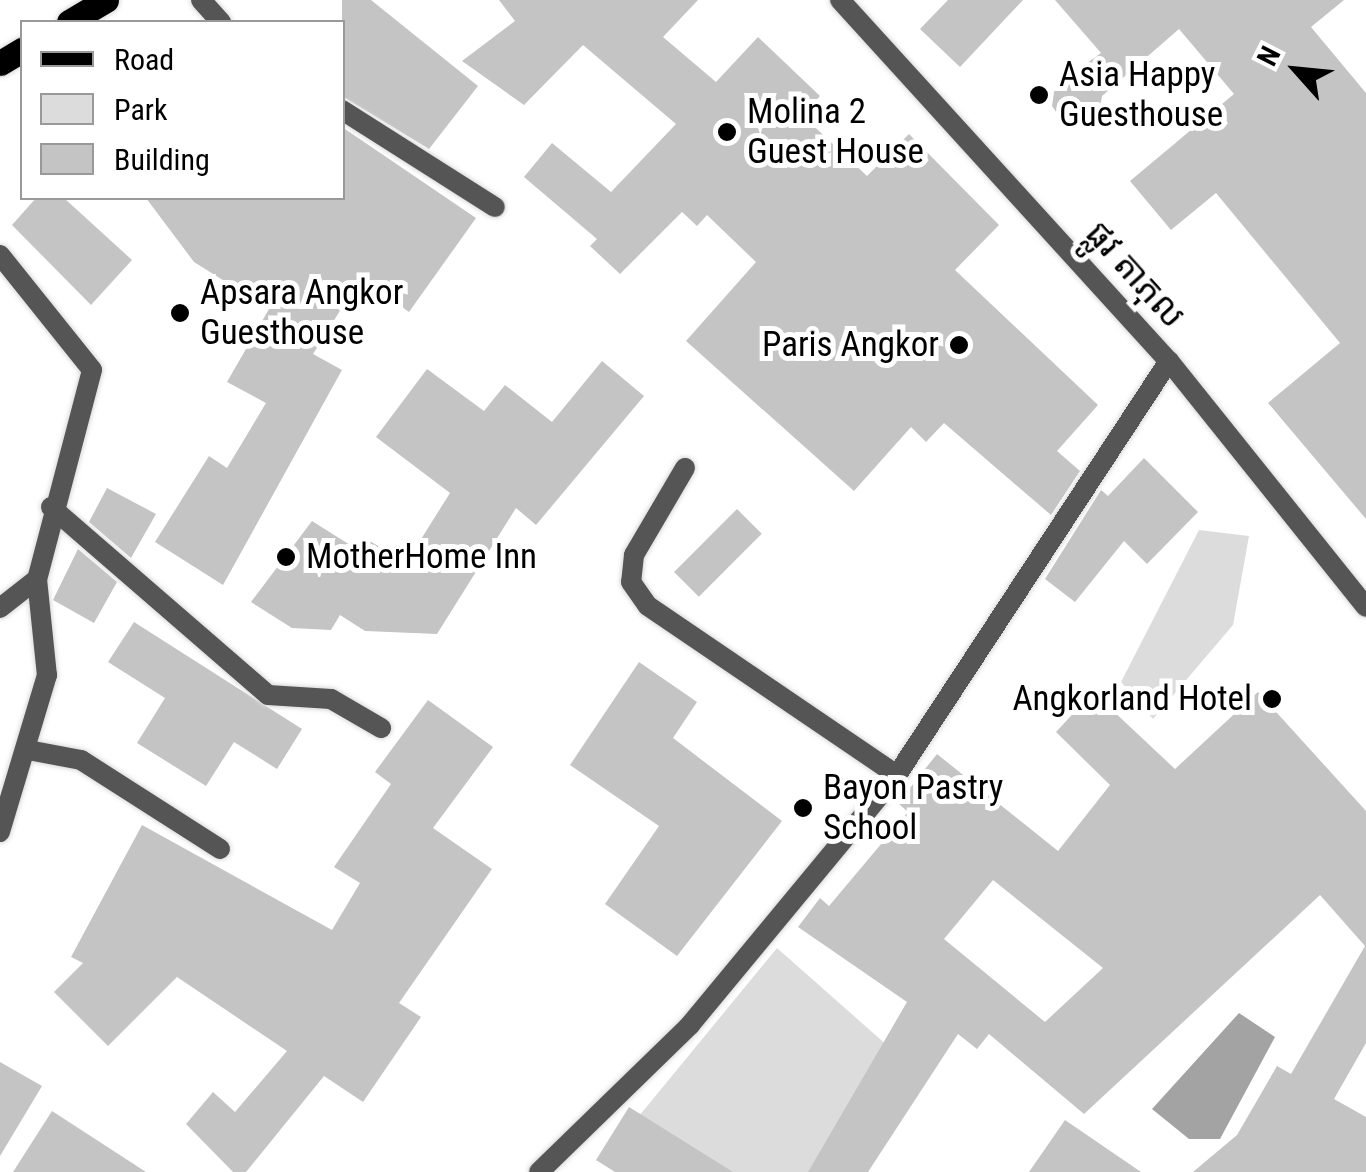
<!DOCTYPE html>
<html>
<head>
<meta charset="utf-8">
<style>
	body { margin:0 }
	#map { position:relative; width:1366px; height:1172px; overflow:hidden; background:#fff; font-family:"Roboto Condensed","Noto Sans Khmer",sans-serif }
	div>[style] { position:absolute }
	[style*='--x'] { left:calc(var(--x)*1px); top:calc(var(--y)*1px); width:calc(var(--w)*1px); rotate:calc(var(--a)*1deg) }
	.green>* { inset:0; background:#dcdcdc }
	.water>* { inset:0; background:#a3a3a3 }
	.building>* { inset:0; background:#c4c4c4; transform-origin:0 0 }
	.roads { filter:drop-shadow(0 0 2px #dbdbdb) drop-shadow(0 0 2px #dbdbdb) }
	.lane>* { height:20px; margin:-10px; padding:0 10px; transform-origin:10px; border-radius:10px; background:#555 }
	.street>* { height:20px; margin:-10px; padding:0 10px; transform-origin:10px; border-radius:10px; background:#555 }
	.primary>* { height:25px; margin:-12.5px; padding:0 12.5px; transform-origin:12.5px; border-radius:12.5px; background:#000 }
	.dots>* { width:28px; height:28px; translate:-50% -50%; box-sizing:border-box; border:5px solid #fff; border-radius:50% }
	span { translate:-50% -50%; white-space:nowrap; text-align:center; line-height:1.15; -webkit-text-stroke:10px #fff; paint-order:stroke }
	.poi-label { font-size:35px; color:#000 }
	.left { translate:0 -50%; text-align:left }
	.right { translate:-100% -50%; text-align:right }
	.street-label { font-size:35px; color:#000 }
	.legend { position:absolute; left:20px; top:20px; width:325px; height:180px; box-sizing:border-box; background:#fff; border:2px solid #999; margin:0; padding:12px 18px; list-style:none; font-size:30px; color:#000 }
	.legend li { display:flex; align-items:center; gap:20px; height:50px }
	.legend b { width:50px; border:2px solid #999 }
	.north { position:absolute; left:1246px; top:20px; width:100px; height:100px; -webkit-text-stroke:8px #fff; paint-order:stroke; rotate:297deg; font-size:28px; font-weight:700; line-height:40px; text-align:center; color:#000 }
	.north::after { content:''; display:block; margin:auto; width:35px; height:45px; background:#000; clip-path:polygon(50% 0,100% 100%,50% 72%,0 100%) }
</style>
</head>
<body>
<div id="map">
	<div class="green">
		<i style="clip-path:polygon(1199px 530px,1249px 536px,1233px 625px,1153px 719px,1121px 682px)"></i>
		<i style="clip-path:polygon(777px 948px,889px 1047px,811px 1172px,720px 1172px,630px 1127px)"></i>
	</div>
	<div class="water">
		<i style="clip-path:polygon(1239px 1013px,1275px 1037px,1220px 1139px,1189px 1139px,1152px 1109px)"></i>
	</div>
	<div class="building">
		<i style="clip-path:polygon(342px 0,371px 0,478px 86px,429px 149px,342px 96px)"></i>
		<i style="clip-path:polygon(499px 0,698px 0,663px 37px,716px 82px,758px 37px,820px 96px,802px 115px,867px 176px,909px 134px,999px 225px,955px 270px,1098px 405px,1057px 451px,1080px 471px,1051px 515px,944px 423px,926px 442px,911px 427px,854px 491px,686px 341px,756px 262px,707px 215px,697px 226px,682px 212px,620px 274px,590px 246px,597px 239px,524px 177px,552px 143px,611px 192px,676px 124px,583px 45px,524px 105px,462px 61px,515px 21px)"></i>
		<i style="clip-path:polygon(948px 0,1023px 0,960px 67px,920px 29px)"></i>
		<i style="clip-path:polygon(1055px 0,1344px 0,1311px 27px,1366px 93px,1366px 519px,1268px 403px,1340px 343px,1216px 193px,1171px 230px,1130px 181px,1234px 94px,1179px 29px,1102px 96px,1099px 114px,1083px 126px,1063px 122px,1052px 106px,1055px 86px,1101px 53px)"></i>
		<i style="clip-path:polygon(342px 127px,476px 218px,409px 312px,361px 277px,313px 354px,342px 370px,223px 585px,155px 542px,209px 456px,227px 468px,266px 403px,227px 382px,269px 309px,194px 262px,146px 198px,342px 198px)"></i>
		<i style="clip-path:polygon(36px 198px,64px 198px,132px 260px,91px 305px,12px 225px)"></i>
		<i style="clip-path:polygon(602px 361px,644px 396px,536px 525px,516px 508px,437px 634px,365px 631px,340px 615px,331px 630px,292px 628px,251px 602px,312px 521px,358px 550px,365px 538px,406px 563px,450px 493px,376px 437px,427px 369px,484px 411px,505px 385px,552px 422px)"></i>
		<i style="clip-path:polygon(1144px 458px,1198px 512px,1147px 564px,1124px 541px,1075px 602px,1045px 579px,1101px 490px,1108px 496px)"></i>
		<i style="clip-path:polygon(107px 488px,156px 514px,131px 558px,89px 522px)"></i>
		<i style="left:737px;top:509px;width:35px;height:89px;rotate:45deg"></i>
		<i style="clip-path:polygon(78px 549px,117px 582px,94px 623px,53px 600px)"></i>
		<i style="clip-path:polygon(134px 622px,302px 729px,277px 769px,234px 742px,206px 786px,137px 743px,165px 698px,108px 662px)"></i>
		<i style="clip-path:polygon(639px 662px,697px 702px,673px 738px,782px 821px,677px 956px,605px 904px,659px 826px,570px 765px)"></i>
		<i style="clip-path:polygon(evenodd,1093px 692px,1175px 769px,1258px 692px,1366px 811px,1366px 1043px,1334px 1099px,1366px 1117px,1366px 1172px,1193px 1172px,1237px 1135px,1277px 1066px,1291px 1074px,1365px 946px,1320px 895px,1084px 1114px,989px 1034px,977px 1049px,958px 1034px,868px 1172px,808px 1172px,907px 1002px,798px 927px,820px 898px,829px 906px,908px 812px,898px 803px,937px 754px,1058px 851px,1110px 785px,1056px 732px,1093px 692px,993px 880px,1103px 968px,1045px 1022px,944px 939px,993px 880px)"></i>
		<i style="clip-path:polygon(428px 700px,493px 747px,433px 828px,492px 869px,399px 1003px,421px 1017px,363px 1102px,324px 1076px,246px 1172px,233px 1172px,186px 1124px,213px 1092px,235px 1112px,287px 1051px,177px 977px,108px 1046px,54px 992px,83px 963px,71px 957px,142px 825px,332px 930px,360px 883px,334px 867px,391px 784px,375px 772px)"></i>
		<i style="clip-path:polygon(0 1062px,42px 1086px,0 1156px)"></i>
		<i style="clip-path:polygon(629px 1107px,733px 1172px,615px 1172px,596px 1160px)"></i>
		<i style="clip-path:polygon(52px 1111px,146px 1172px,13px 1172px)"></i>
		<i style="clip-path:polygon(1065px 1120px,1141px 1172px,1029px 1172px)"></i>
	</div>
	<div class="roads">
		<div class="lane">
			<i style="--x:201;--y:0;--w:30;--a:48"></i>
			<i style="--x:342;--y:110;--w:181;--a:32.4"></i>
			<i style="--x:685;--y:468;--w:101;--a:120.4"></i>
			<i style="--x:634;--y:555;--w:27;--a:96"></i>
			<i style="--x:631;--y:582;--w:29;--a:55"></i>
			<i style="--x:648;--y:606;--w:301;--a:34.2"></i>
			<i style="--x:51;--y:507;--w:287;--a:40.9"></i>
			<i style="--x:268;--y:695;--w:63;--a:3.6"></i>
			<i style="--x:331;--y:699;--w:58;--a:30.1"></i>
			<i style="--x:0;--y:608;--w:47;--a:-38.1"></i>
			<i style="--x:28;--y:750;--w:54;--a:10.7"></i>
			<i style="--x:81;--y:760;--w:165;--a:32.6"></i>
		</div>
		<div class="street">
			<i style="--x:840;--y:0;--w:488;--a:47.7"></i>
			<i style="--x:1169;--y:361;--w:315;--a:51.3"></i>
			<i style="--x:0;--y:255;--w:147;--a:51.3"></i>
			<i style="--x:92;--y:370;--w:216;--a:104.7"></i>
			<i style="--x:37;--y:579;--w:97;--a:84.1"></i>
			<i style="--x:47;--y:675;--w:164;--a:106.7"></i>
			<i style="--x:539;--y:1172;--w:211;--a:-44.2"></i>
			<i style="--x:690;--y:1025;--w:325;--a:-50.4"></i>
			<i style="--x:897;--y:775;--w:495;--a:-56.7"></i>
		</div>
		<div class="primary">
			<i style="--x:69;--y:22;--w:43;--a:-30.7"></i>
			<i style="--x:0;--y:63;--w:26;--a:-31"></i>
		</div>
	</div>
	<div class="dots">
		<i style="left:1039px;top:95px;background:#000"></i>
		<i style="left:727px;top:132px;background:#000"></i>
		<i style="left:180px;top:313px;background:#000"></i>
		<i style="left:959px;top:345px;background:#000"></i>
		<i style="left:286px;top:557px;background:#000"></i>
		<i style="left:1272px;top:699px;background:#000"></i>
		<i style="left:803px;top:808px;background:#000"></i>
	</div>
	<div class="poi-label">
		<span class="left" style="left:1059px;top:95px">Asia Happy<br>Guesthouse</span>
		<span class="left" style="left:747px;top:132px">Molina 2<br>Guest House</span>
		<span class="left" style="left:200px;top:313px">Apsara Angkor<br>Guesthouse</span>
		<span class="right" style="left:939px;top:345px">Paris Angkor</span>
		<span class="left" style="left:306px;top:557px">MotherHome Inn</span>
		<span class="right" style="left:1252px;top:699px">Angkorland Hotel</span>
		<span class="left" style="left:823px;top:808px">Bayon Pastry<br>School</span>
	</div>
	<div class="street-label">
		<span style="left:1135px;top:275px;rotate:48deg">ផ្លូវ តាភុល</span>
	</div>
	<ul class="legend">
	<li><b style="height:12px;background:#000"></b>Road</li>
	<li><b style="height:28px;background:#dcdcdc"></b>Park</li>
	<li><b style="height:28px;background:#c4c4c4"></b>Building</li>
	</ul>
	<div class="north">N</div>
</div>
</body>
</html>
